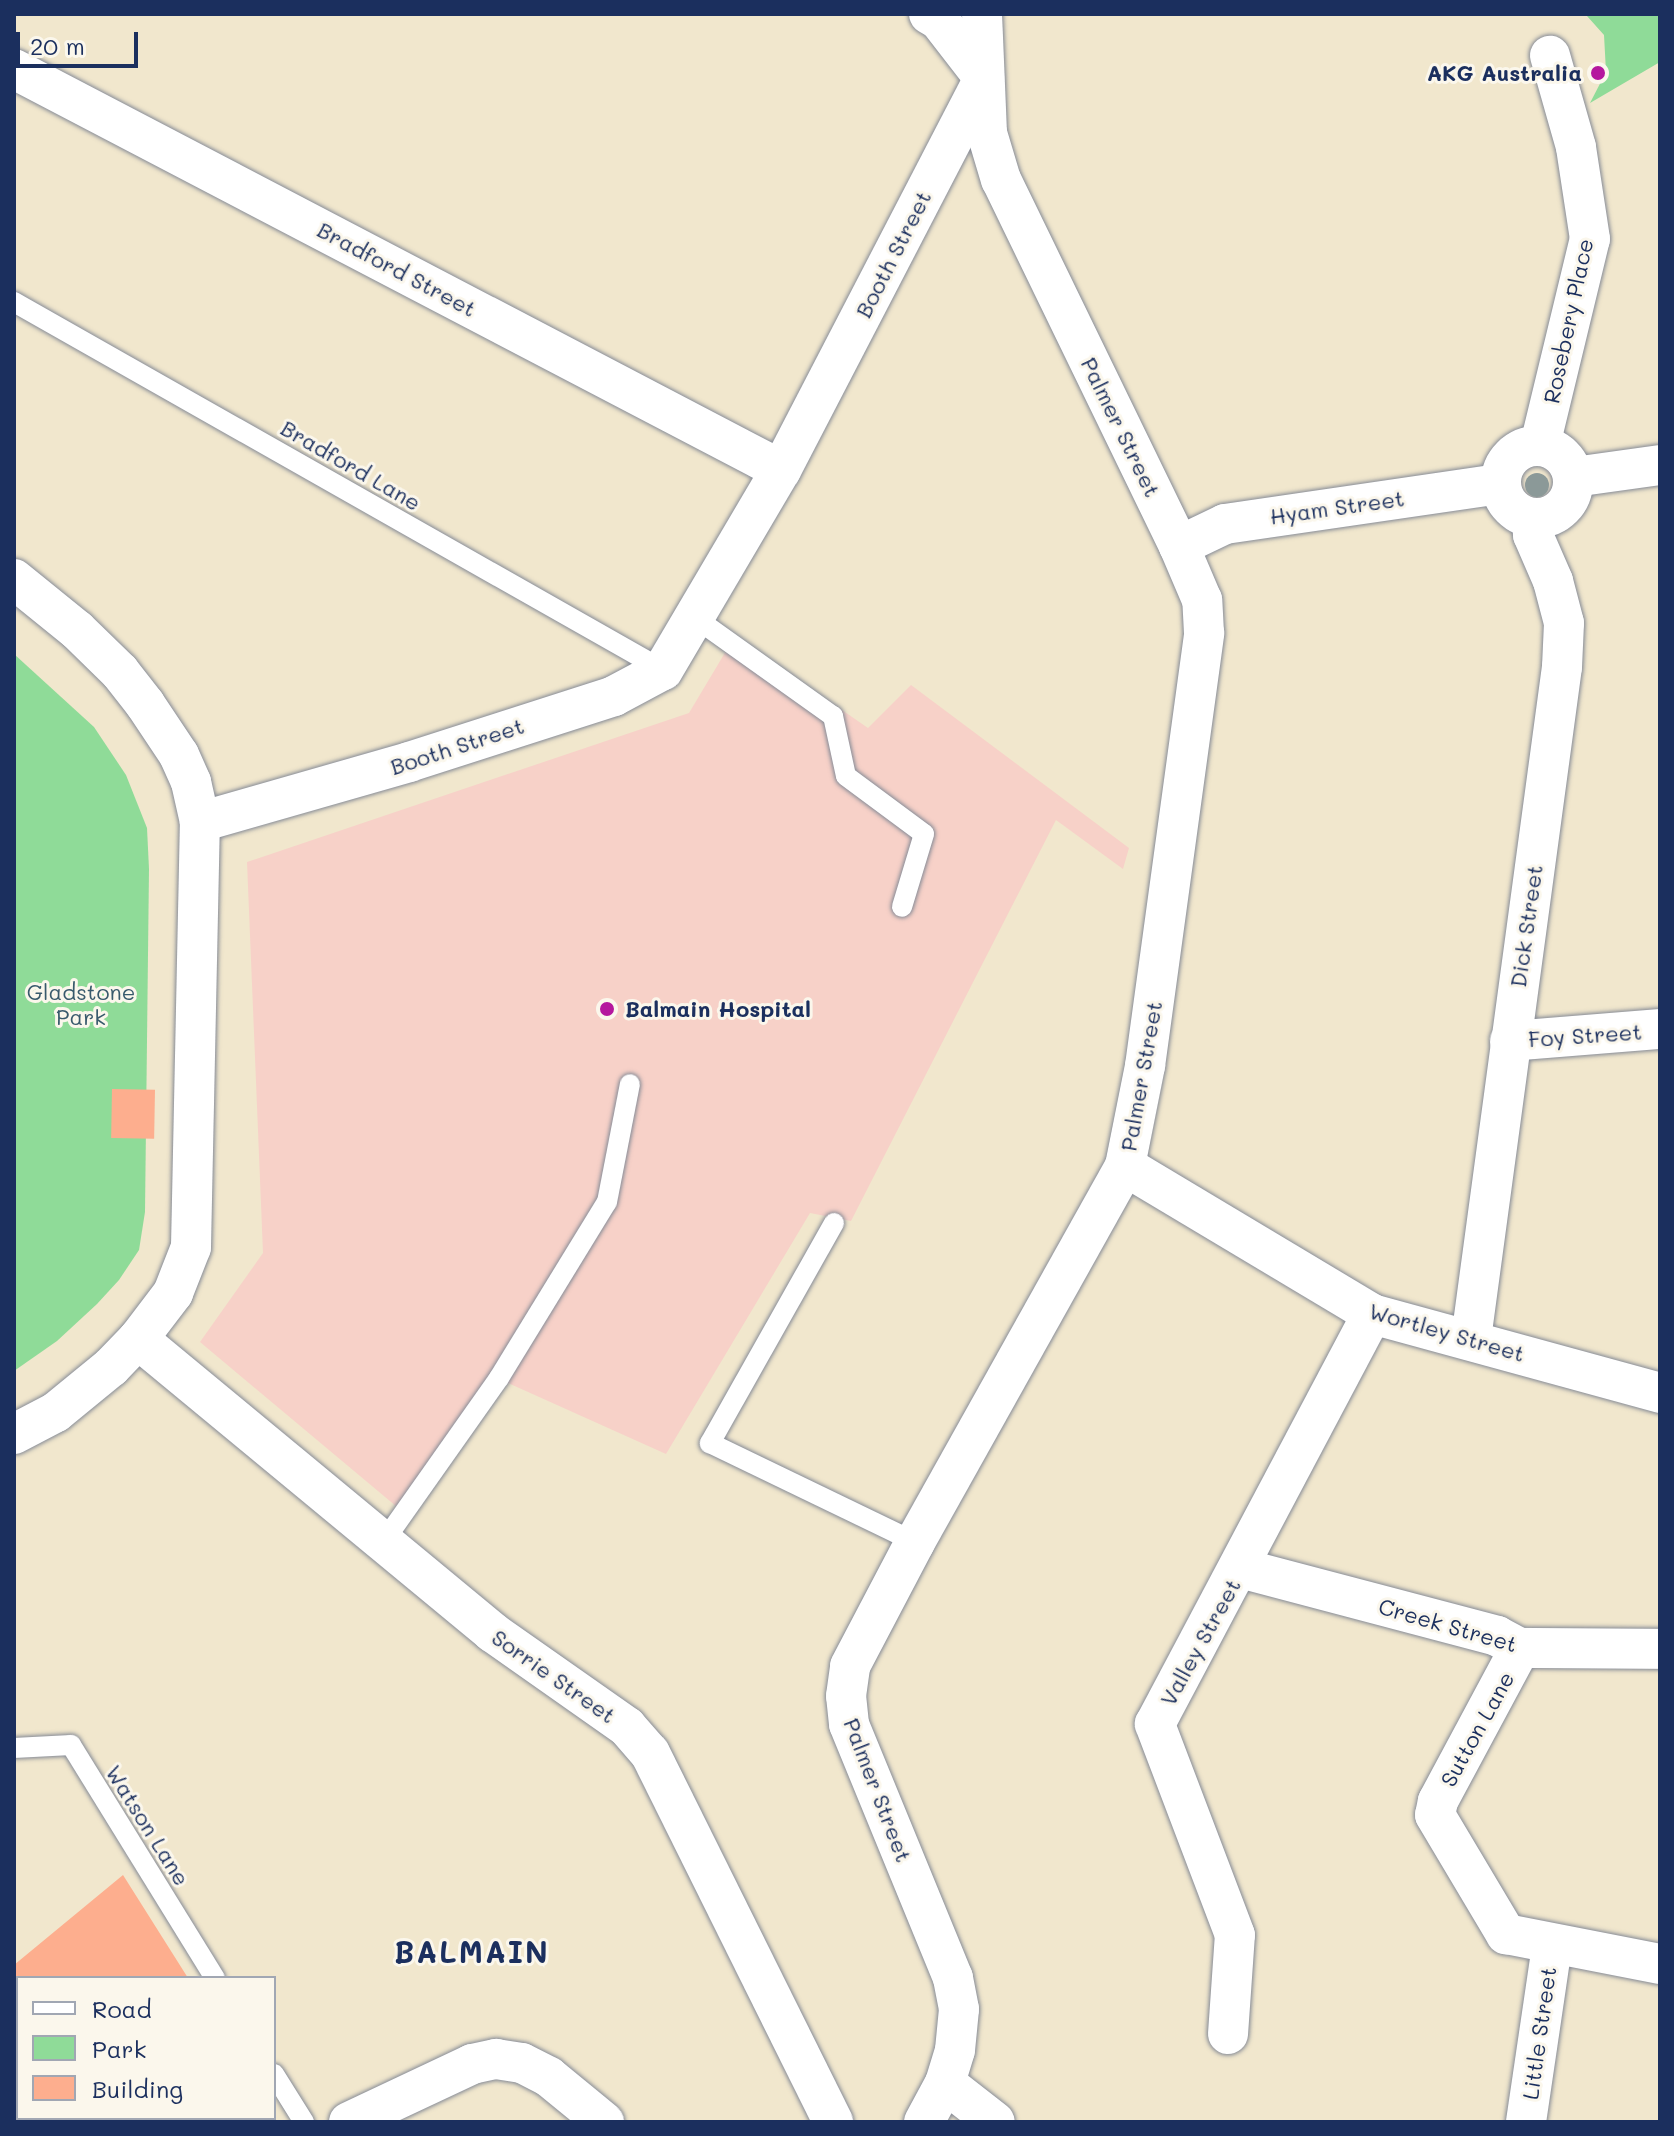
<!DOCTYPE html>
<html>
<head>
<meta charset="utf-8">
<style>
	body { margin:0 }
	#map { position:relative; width:1674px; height:2136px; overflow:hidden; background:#f1e7cd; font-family:Mali,sans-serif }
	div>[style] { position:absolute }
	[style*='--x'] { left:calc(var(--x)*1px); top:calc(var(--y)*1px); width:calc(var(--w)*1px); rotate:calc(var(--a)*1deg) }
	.built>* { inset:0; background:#f7d1c8 }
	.green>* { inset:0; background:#8fdb98 }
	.building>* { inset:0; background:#fdae8e; transform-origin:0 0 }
	.roads { filter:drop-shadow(0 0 2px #868b96) drop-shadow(0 0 2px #868b96) }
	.service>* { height:20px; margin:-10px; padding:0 10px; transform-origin:10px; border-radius:10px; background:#fff }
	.minor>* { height:40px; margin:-20px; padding:0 20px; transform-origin:20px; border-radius:20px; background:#fff }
	.minor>.ring { margin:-20px; padding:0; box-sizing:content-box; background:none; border:40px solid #fff; border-radius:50% }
	.trees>* { width:24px; height:24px; margin:-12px; border-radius:50%; background:#8b9998 }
	.dots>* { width:22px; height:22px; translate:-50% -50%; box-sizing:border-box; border:4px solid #fbf7ec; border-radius:50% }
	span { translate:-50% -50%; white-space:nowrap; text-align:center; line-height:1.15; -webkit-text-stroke:6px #fbf7ec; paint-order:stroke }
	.poi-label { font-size:22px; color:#1b2f5e; font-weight:700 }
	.right { translate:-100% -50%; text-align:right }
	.left { translate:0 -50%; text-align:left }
	.street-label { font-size:22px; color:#1b2f5e }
	.park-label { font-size:22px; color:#385a6c }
	.district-label { font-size:30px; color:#1b2f5e; font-weight:700; letter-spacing:2px }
	.frame { position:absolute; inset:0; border:16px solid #1b2f5e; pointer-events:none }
	.legend { position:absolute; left:16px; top:1976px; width:260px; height:144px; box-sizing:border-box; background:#fbf7ec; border:2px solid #a1a7b3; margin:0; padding:10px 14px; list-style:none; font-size:24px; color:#1b2f5e }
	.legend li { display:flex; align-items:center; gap:16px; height:40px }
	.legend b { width:40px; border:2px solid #a1a7b3 }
	.scale { position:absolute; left:16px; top:32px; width:122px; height:36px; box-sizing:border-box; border:4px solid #1b2f5e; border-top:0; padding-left:10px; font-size:24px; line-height:28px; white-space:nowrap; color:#1b2f5e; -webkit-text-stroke:6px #fbf7ec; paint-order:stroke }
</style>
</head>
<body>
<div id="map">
	<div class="built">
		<i style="clip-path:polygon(735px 636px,868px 728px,911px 685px,1129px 848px,1123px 869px,1056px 820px,851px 1221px,810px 1213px,666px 1454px,499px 1379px,403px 1512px,200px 1342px,263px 1253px,247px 862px,689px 713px)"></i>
	</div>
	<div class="green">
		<i style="clip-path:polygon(1590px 14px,1660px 14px,1660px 62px,1590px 103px,1606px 72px,1604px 35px,1587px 16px)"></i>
		<i style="clip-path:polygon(14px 654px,94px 727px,126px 775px,147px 828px,149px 869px,145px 1212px,139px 1250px,119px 1280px,97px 1304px,57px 1341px,14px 1371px)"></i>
	</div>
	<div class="building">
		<i style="left:112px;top:1089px;width:43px;height:49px;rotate:1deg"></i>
		<i style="clip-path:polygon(123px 1875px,188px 1978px,18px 1978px,18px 2118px,244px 2118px,236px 2122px,20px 2122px,14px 2119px,14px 1965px)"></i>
	</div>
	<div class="roads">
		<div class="service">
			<i style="--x:14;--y:302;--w:746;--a:29.55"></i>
			<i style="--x:694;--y:617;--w:171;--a:35.5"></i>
			<i style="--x:833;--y:716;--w:61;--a:77.8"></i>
			<i style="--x:846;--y:776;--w:97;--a:36.6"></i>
			<i style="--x:924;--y:834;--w:76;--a:106.8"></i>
			<i style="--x:834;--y:1223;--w:253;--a:119.4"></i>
			<i style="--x:710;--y:1443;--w:228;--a:25.8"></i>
			<i style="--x:384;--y:1541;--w:199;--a:-54.8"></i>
			<i style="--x:499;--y:1378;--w:206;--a:-58.5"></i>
			<i style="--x:607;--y:1202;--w:120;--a:-79"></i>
			<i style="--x:14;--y:1748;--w:57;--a:-3"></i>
			<i style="--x:71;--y:1745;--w:274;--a:58.3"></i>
			<i style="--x:274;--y:2074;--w:57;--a:58"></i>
		</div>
		<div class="minor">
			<i style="--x:929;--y:14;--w:12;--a:31"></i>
			<i style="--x:939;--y:20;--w:73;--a:52.2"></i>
			<i style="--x:14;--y:69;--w:865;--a:27.6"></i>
			<i style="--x:1540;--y:445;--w:212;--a:-76.4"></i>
			<i style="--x:1590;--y:239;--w:93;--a:-98.7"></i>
			<i style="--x:1576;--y:147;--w:95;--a:-105.9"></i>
			<i class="ring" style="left:1501px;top:446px;width:32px;height:32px"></i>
			<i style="--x:1574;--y:477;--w:87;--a:-7.9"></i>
			<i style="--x:1179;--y:546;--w:51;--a:-25.6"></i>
			<i style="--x:1225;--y:524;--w:278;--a:-8.3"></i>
			<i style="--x:14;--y:579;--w:81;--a:39"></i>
			<i style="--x:77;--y:630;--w:60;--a:44.3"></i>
			<i style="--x:120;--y:672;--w:41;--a:52"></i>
			<i style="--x:145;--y:704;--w:61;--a:56.3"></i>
			<i style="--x:179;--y:755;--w:30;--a:66"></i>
			<i style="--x:191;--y:782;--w:41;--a:77.3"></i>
			<i style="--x:1510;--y:1041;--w:150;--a:-4.6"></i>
			<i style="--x:1125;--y:1166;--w:288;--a:30.9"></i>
			<i style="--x:1372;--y:1314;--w:299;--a:15.3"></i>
			<i style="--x:138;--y:1339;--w:460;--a:39.6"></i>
			<i style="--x:492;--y:1632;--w:165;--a:35.1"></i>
			<i style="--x:627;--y:1727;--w:35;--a:49"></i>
			<i style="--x:650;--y:1753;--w:412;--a:63.6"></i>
			<i style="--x:1471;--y:1339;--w:678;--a:-82.29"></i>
			<i style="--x:1562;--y:667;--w:44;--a:-87.4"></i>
			<i style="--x:1564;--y:623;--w:43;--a:-104.7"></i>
			<i style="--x:1553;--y:581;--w:50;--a:-113.5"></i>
			<i style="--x:1533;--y:535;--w:17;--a:-93"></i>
			<i style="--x:14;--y:1434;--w:47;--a:-27.6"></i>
			<i style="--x:56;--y:1412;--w:71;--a:-39.3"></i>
			<i style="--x:111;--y:1367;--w:39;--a:-46"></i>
			<i style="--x:138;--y:1339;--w:58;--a:-52.7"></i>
			<i style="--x:173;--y:1293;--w:49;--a:-68.6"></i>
			<i style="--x:191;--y:1247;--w:425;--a:-88.8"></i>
			<i style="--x:200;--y:822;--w:217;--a:-16"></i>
			<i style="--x:409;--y:762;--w:215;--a:-17.8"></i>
			<i style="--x:614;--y:696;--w:55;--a:-28"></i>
			<i style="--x:663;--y:670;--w:232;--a:-59.5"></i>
			<i style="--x:781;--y:470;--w:441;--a:-62.6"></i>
			<i style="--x:1240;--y:1568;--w:266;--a:14.8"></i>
			<i style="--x:1497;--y:1636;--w:26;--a:28"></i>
			<i style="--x:1520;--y:1648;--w:140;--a:0.4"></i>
			<i style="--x:1520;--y:1648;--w:174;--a:118.2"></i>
			<i style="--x:1438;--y:1801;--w:14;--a:102"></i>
			<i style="--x:1435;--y:1815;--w:139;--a:59.2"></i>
			<i style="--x:1506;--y:1934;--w:157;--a:11"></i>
			<i style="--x:1228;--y:2034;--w:99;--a:-86"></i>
			<i style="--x:1235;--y:1935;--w:226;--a:-110.8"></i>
			<i style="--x:1155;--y:1724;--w:464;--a:-62.1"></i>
			<i style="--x:945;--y:2083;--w:63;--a:38"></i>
			<i style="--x:349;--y:2122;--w:136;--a:-25.2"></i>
			<i style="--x:472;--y:2064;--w:25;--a:-12"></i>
			<i style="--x:496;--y:2059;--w:26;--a:9"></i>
			<i style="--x:522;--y:2063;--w:30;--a:27"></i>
			<i style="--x:549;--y:2077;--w:71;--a:39.3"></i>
			<i style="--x:924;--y:2122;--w:44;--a:-61.7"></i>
			<i style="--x:945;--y:2083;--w:34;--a:-73"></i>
			<i style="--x:955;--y:2050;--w:41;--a:-84.4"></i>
			<i style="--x:959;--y:2009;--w:32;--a:-101"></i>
			<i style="--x:953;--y:1978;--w:274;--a:-112.3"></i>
			<i style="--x:849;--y:1724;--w:28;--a:-96"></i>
			<i style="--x:846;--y:1696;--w:30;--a:-82"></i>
			<i style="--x:850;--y:1666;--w:140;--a:-62.3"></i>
			<i style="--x:915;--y:1542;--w:431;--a:-60.8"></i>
			<i style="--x:1125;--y:1166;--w:102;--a:-78.7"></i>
			<i style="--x:1145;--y:1066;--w:437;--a:-82.2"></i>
			<i style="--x:1204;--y:633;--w:33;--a:-93"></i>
			<i style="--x:1202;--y:600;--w:59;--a:-113.1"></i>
			<i style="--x:1179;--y:546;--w:407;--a:-115.9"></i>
			<i style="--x:1001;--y:180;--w:49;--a:-106.6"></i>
			<i style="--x:987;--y:133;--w:119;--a:-92.4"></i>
			<i style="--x:1526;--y:2122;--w:179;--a:-81.6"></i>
		</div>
	</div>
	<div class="trees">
		<i style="left:1537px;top:485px"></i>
	</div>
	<div class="dots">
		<i style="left:1598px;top:73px;background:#b5179e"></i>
		<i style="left:607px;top:1009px;background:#b5179e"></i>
	</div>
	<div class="poi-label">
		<span class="right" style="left:1582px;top:73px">AKG Australia</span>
		<span class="left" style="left:625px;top:1009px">Balmain Hospital</span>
	</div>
	<div class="street-label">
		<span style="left:893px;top:254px;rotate:-63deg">Booth Street</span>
		<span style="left:397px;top:269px;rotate:28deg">Bradford Street</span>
		<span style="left:1568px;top:321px;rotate:-78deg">Rosebery Place</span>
		<span style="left:1121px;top:427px;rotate:64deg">Palmer Street</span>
		<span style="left:351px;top:465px;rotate:30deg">Bradford Lane</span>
		<span style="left:1337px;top:507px;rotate:-8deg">Hyam Street</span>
		<span style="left:457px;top:746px;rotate:-18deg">Booth Street</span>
		<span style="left:1526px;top:926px;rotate:-82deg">Dick Street</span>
		<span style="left:1585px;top:1035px;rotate:-4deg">Foy Street</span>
		<span style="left:1141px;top:1076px;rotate:-80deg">Palmer Street</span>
		<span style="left:1447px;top:1332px;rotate:16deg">Wortley Street</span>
		<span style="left:1448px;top:1625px;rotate:16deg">Creek Street</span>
		<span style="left:1200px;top:1642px;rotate:-61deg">Valley Street</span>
		<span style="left:554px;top:1676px;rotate:35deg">Sorrie Street</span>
		<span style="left:1477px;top:1729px;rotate:-61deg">Sutton Lane</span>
		<span style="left:878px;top:1790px;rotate:69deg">Palmer Street</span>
		<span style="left:148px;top:1825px;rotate:58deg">Watson Lane</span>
		<span style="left:1539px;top:2033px;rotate:-82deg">Little Street</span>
	</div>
	<div class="park-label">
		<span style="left:81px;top:1004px">Gladstone<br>Park</span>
	</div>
	<div class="district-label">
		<span style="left:472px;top:1951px">BALMAIN</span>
	</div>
	<div class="frame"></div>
	<ul class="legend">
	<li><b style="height:10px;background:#fff"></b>Road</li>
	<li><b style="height:22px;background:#8fdb98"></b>Park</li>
	<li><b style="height:22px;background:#fdae8e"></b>Building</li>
	</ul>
	<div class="scale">20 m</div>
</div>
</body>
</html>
